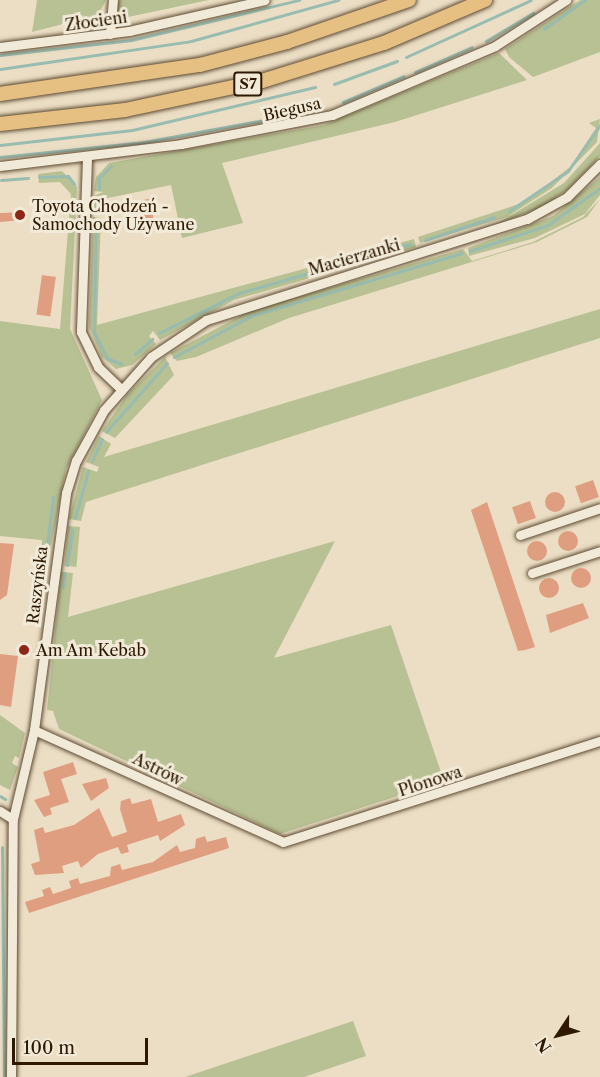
<!DOCTYPE html>
<html>
<head>
<meta charset="utf-8">
<style>
	body { margin:0 }
	#map { position:relative; width:600px; height:1077px; overflow:hidden; background:#ebdec4; font-family:"Libre Caslon Text",serif }
	div>[style] { position:absolute }
	[style*='--x'] { left:calc(var(--x)*1px); top:calc(var(--y)*1px); width:calc(var(--w)*1px); rotate:calc(var(--a)*1deg) }
	.green>* { inset:0; background:#b8c193; transform-origin:0 0 }
	.stream>* { height:3px; margin:-1.5px; padding:0 1.5px; transform-origin:1.5px; border-radius:1.5px; background:#99bcb1 }
	.building>* { inset:0; background:#e09e80; transform-origin:0 0 }
	.round { border-radius:50% }
	.roads { filter:drop-shadow(0 0 2px #5d4a31) drop-shadow(0 0 2px #5d4a31) }
	.minor>* { height:9px; margin:-4.5px; padding:0 4.5px; transform-origin:4.5px; border-radius:4.5px; background:#f2ead9 }
	.highway>* { height:14px; margin:-7px; padding:0 7px; transform-origin:7px; border-radius:7px; background:#e6bf82 }
	.dots>* { width:16px; height:16px; translate:-50% -50%; box-sizing:border-box; border:3px solid #f2ead9; border-radius:50% }
	span { translate:-50% -50%; white-space:nowrap; text-align:center; line-height:1.15; -webkit-text-stroke:6px #f2ead9; paint-order:stroke }
	.shield-label span { padding:2px 4px; background:#f2ead9; border:2px solid; border-radius:4px; -webkit-text-stroke-width:0 }
	.shield-label { font-size:15px; color:#2e1900; font-weight:700 }
	.street-label { font-size:16px; color:#2e1900 }
	.poi-label { font-size:16px; color:#2e1900 }
	.left { translate:0 -50%; text-align:left }
	.north { position:absolute; left:528px; top:1005px; width:60px; height:60px; -webkit-text-stroke:4px #f2ead9; paint-order:stroke; rotate:235deg; font-size:16px; font-weight:700; line-height:24px; text-align:center; color:#2e1900 }
	.north::after { content:''; display:block; margin:auto; width:21px; height:27px; background:#2e1900; clip-path:polygon(50% 0,100% 100%,50% 72%,0 100%) }
	.scale { position:absolute; left:12px; top:1038px; width:136px; height:27px; box-sizing:border-box; border:3px solid #2e1900; border-top:0; padding-left:8px; font-size:18px; line-height:21px; white-space:nowrap; color:#2e1900; -webkit-text-stroke:4px #f2ead9; paint-order:stroke }
</style>
</head>
<body>
<div id="map">
	<div class="green">
		<i style="clip-path:polygon(37px 0,106px 0,98px 15px,32px 32px)"></i>
		<i style="clip-path:polygon(117px 0,209px 0,114px 20px)"></i>
		<i style="clip-path:polygon(580px 0,600px 0,600px 52px,533px 77px,509px 57px,505px 49px)"></i>
		<i style="clip-path:polygon(499px 53px,527px 80px,395px 122px,222px 163px,243px 223px,182px 238px,171px 185px,103px 199px,102px 211px,93px 210px,94px 196px,103px 192px,94px 191px,96px 177px,109px 163px,324px 125px)"></i>
		<i style="clip-path:polygon(600px 119px,597px 142px,552px 188px,507px 217px,420px 243px,418px 237px,525px 202px,570px 167px,596px 128px,589px 123px)"></i>
		<i style="clip-path:polygon(600px 143px,600px 156px,568px 189px,542px 207px,495px 225px,564px 183px)"></i>
		<i style="clip-path:polygon(62px 171px,77px 187px,70px 329px,102px 400px,66px 469px,40px 601px,42px 540px,0 536px,0 321px,60px 329px,71px 194px,60px 182px,39px 183px,38px 174px)"></i>
		<i style="clip-path:polygon(600px 177px,600px 195px,585px 214px,535px 238px,469px 256px,468px 248px,553px 216px)"></i>
		<i style="clip-path:polygon(600px 199px,587px 217px,537px 242px,289px 318px,196px 357px,177px 361px,170px 353px,250px 311px,463px 249px,472px 261px,533px 242px,583px 217px)"></i>
		<i style="clip-path:polygon(93px 217px,101px 218px,97px 325px,414px 239px,416px 247px,234px 300px,160px 340px,153px 331px,149px 336px,156px 344px,132px 365px,116px 369px,102px 357px,89px 327px)"></i>
		<i style="clip-path:polygon(600px 309px,600px 338px,86px 502px,81px 521px,69px 519px,83px 467px,97px 472px,99px 467px,86px 462px,99px 436px,111px 444px,104px 457px)"></i>
		<i style="clip-path:polygon(165px 357px,174px 375px,115px 438px,102px 431px,127px 395px)"></i>
		<i style="left:68px;top:526px;width:12px;height:40px;rotate:5deg"></i>
		<i style="clip-path:polygon(335px 541px,274px 658px,391px 625px,444px 781px,280px 834px,59px 729px,53px 711px,47px 710px,61px 572px,73px 573px,68px 617px)"></i>
		<i style="clip-path:polygon(0 715px,25px 733px,19px 758px,15px 756px,12px 763px,18px 767px,10px 790px,0 785px)"></i>
		<i style="clip-path:polygon(353px 1021px,366px 1056px,304px 1077px,185px 1077px)"></i>
	</div>
	<div class="stream">
		<i style="--x:544;--y:29;--w:50;--a:-35.3"></i>
		<i style="--x:486;--y:41;--w:55;--a:-30.8"></i>
		<i style="--x:0;--y:55;--w:132;--a:-6.5"></i>
		<i style="--x:131;--y:40;--w:173;--a:-13.4"></i>
		<i style="--x:406;--y:57;--w:137;--a:-24.5"></i>
		<i style="--x:0;--y:69;--w:193;--a:-8.3"></i>
		<i style="--x:191;--y:41;--w:153;--a:-15.6"></i>
		<i style="--x:415;--y:72;--w:62;--a:-23.7"></i>
		<i style="--x:334;--y:84;--w:67;--a:-20.1"></i>
		<i style="--x:343;--y:102;--w:66;--a:-23.1"></i>
		<i style="--x:0;--y:145;--w:133;--a:-6.5"></i>
		<i style="--x:132;--y:130;--w:188;--a:-13.2"></i>
		<i style="--x:0;--y:157;--w:145;--a:-5.9"></i>
		<i style="--x:144;--y:142;--w:177;--a:-10.4"></i>
		<i style="--x:39;--y:177;--w:29;--a:-2"></i>
		<i style="--x:68;--y:176;--w:10;--a:53"></i>
		<i style="--x:1;--y:180;--w:27;--a:-4"></i>
		<i style="--x:99;--y:189;--w:11;--a:-90"></i>
		<i style="--x:99;--y:178;--w:17;--a:-45"></i>
		<i style="--x:97;--y:209;--w:11;--a:-85"></i>
		<i style="--x:509;--y:211;--w:71;--a:-34.1"></i>
		<i style="--x:568;--y:171;--w:56;--a:-55.2"></i>
		<i style="--x:96;--y:219;--w:113;--a:91"></i>
		<i style="--x:94;--y:332;--w:29;--a:63"></i>
		<i style="--x:107;--y:358;--w:16;--a:22"></i>
		<i style="--x:425;--y:240;--w:73;--a:-18.4"></i>
		<i style="--x:470;--y:251;--w:82;--a:-18.4"></i>
		<i style="--x:548;--y:225;--w:64;--a:-35.4"></i>
		<i style="--x:159;--y:333;--w:89;--a:-26.6"></i>
		<i style="--x:239;--y:293;--w:178;--a:-16"></i>
		<i style="--x:135;--y:354;--w:23;--a:-41"></i>
		<i style="--x:174;--y:357;--w:87;--a:-28"></i>
		<i style="--x:251;--y:316;--w:220;--a:-16.6"></i>
		<i style="--x:106;--y:432;--w:92;--a:-48.5"></i>
		<i style="--x:92;--y:461;--w:24;--a:-66"></i>
		<i style="--x:75;--y:518;--w:49;--a:-74.5"></i>
		<i style="--x:67;--y:565;--w:36;--a:-81"></i>
		<i style="--x:63;--y:587;--w:14;--a:-82"></i>
		<i style="--x:41;--y:591;--w:95;--a:-82.7"></i>
		<i style="--x:0;--y:796;--w:6;--a:31"></i>
		<i style="--x:2;--y:847;--w:230;--a:89.5"></i>
	</div>
	<div class="building">
		<i style="clip-path:polygon(154px 198px,153px 218px,140px 220px,138px 210px,129px 212px,127px 203px)"></i>
		<i style="clip-path:polygon(24px 212px,24px 220px,0 222px,0 213px)"></i>
		<i style="left:42px;top:275px;width:14px;height:40px;rotate:8deg"></i>
		<i style="left:593px;top:480px;width:18px;height:19px;rotate:71deg"></i>
		<i class="round" style="left:545px;top:492px;width:20px;height:20px"></i>
		<i style="left:530px;top:501px;width:18px;height:19px;rotate:71deg"></i>
		<i style="clip-path:polygon(487px 502px,535px 647px,525px 650px,518px 651px,471px 510px)"></i>
		<i class="round" style="left:558px;top:531px;width:20px;height:20px"></i>
		<i class="round" style="left:527px;top:541px;width:20px;height:20px"></i>
		<i style="clip-path:polygon(0 543px,14px 544px,7px 595px,0 600px)"></i>
		<i class="round" style="left:571px;top:568px;width:20px;height:20px"></i>
		<i class="round" style="left:539px;top:578px;width:20px;height:20px"></i>
		<i style="clip-path:polygon(583px 603px,589px 618px,550px 633px,546px 615px)"></i>
		<i style="clip-path:polygon(0 654px,18px 656px,11px 707px,0 705px)"></i>
		<i style="clip-path:polygon(73px 762px,77px 774px,61px 779px,69px 802px,50px 808px,52px 814px,44px 817px,34px 800px,50px 795px,43px 772px)"></i>
		<i style="clip-path:polygon(106px 778px,109px 788px,91px 801px,82px 784px)"></i>
		<i style="clip-path:polygon(130px 798px,132px 804px,151px 799px,158px 822px,181px 814px,185px 825px,160px 841px,158px 835px,127px 845px,129px 852px,121px 854px,118px 847px,98px 854px,81px 868px,78px 861px,62px 866px,64px 873px,35px 875px,31px 864px,40px 861px,34px 830px,43px 827px,45px 833px,74px 825px,99px 808px,112px 837px,127px 832px,120px 809px,121px 801px)"></i>
		<i style="clip-path:polygon(205px 836px,207px 842px,226px 837px,229px 848px,29px 913px,25px 902px,44px 896px,42px 890px,50px 887px,53px 894px,71px 888px,69px 881px,78px 878px,80px 884px,110px 876px,111px 867px,120px 864px,122px 870px,153px 862px,177px 845px,180px 852px,195px 848px,196px 839px)"></i>
	</div>
	<div class="roads">
		<div class="minor">
			<i style="--x:110;--y:34;--w:34;--a:-85"></i>
			<i style="--x:0;--y:47;--w:130;--a:-7.1"></i>
			<i style="--x:129;--y:31;--w:139;--a:-12.8"></i>
			<i style="--x:87;--y:158;--w:174;--a:92"></i>
			<i style="--x:81;--y:332;--w:39;--a:64"></i>
			<i style="--x:98;--y:367;--w:30;--a:44"></i>
			<i style="--x:0;--y:166;--w:182;--a:-6.9"></i>
			<i style="--x:181;--y:144;--w:154;--a:-10.9"></i>
			<i style="--x:332;--y:115;--w:177;--a:-22.9"></i>
			<i style="--x:495;--y:46;--w:85;--a:-32.9"></i>
			<i style="--x:520;--y:535;--w:84;--a:-18.6"></i>
			<i style="--x:532;--y:573;--w:71;--a:-17.9"></i>
			<i style="--x:34;--y:730;--w:273;--a:24.2"></i>
			<i style="--x:283;--y:842;--w:333;--a:-17.7"></i>
			<i style="--x:0;--y:811;--w:15;--a:32"></i>
			<i style="--x:11;--y:1077;--w:258;--a:-89.6"></i>
			<i style="--x:13;--y:819;--w:91;--a:-76.7"></i>
			<i style="--x:34;--y:730;--w:239;--a:-82.3"></i>
			<i style="--x:66;--y:493;--w:34;--a:-73"></i>
			<i style="--x:76;--y:461;--w:58;--a:-61.2"></i>
			<i style="--x:104;--y:410;--w:71;--a:-48.4"></i>
			<i style="--x:151;--y:357;--w:66;--a:-33.9"></i>
			<i style="--x:206;--y:320;--w:337;--a:-17.5"></i>
			<i style="--x:527;--y:219;--w:46;--a:-28.8"></i>
			<i style="--x:567;--y:197;--w:47;--a:-45"></i>
		</div>
		<div class="highway">
			<i style="--x:0;--y:94;--w:202;--a:-8.3"></i>
			<i style="--x:200;--y:65;--w:90;--a:-14.8"></i>
			<i style="--x:287;--y:42;--w:129;--a:-19"></i>
			<i style="--x:0;--y:124;--w:126;--a:-6.4"></i>
			<i style="--x:125;--y:110;--w:140;--a:-12"></i>
			<i style="--x:262;--y:81;--w:128;--a:-17.3"></i>
			<i style="--x:384;--y:43;--w:110;--a:-23.1"></i>
		</div>
	</div>
	<div class="dots">
		<i style="left:20px;top:215px;background:#8f2418"></i>
		<i style="left:24px;top:650px;background:#8f2418"></i>
	</div>
	<div class="shield-label">
		<span style="left:248px;top:84px">S7</span>
	</div>
	<div class="street-label">
		<span style="left:96px;top:21px;rotate:-8deg">Złocieni</span>
		<span style="left:292px;top:109px;rotate:-13deg">Biegusa</span>
		<span style="left:354px;top:257px;rotate:-16deg">Macierzanki</span>
		<span style="left:37px;top:585px;rotate:-83deg">Raszyńska</span>
		<span style="left:158px;top:769px;rotate:26deg">Astrów</span>
		<span style="left:430px;top:781px;rotate:-18deg">Plonowa</span>
	</div>
	<div class="poi-label">
		<span class="left" style="left:32px;top:215px">Toyota Chodzeń -<br>Samochody Używane</span>
		<span class="left" style="left:36px;top:650px">Am Am Kebab</span>
	</div>
	<div class="north">N</div>
	<div class="scale">100 m</div>
</div>
</body>
</html>
